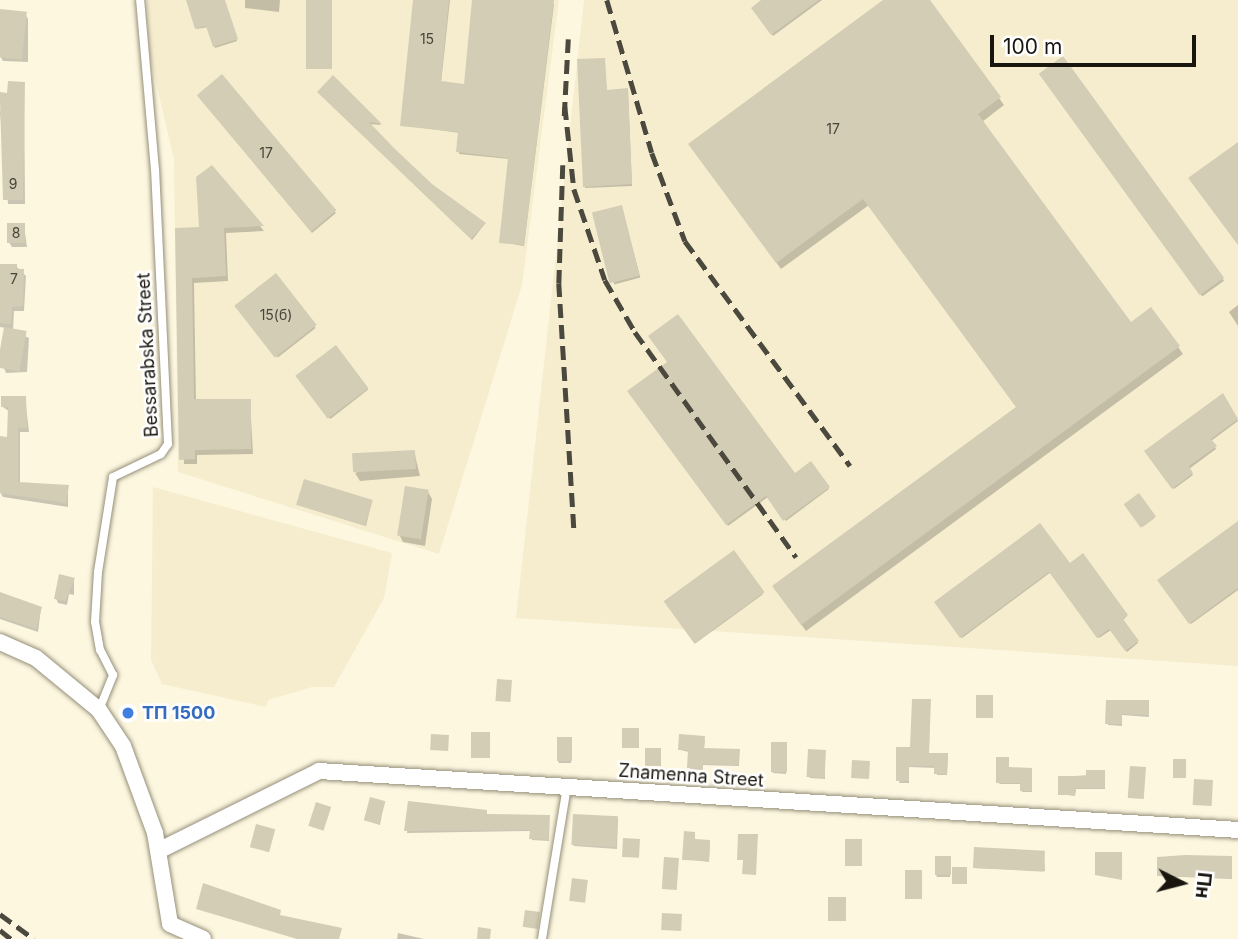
<!DOCTYPE html>
<html>
<head>
<meta charset="utf-8">
<style>
	body { margin:0 }
	#map { position:relative; width:1238px; height:939px; overflow:hidden; background:#fdf7e0; font-family:Inter,sans-serif }
	div>[style] { position:absolute }
	[style*='--x'] { left:calc(var(--x)*1px); top:calc(var(--y)*1px); width:calc(var(--w)*1px); rotate:calc(var(--a)*1deg) }
	.built>* { inset:0; background:#f6edcf }
	.shadow>* { inset:0; background:#0003; transform-origin:0 0 }
	.building>* { inset:0; background:#d3cdb6; transform-origin:0 0 }
	.roads { filter:drop-shadow(0 0 2px #958f7a) drop-shadow(0 0 2px #958f7a) }
	.lane>* { height:8px; margin:-4px; padding:0 4px; transform-origin:4px; border-radius:4px; background:#fff }
	.street>* { height:16px; margin:-8px; padding:0 8px; transform-origin:8px; border-radius:8px; background:#fff }
	.rail>* { height:4.5px; margin-top:-2.25px; transform-origin:0; background:repeating-linear-gradient(90deg,#4b483d 0 14px,transparent 0 21px) }
	.dots>* { width:19px; height:19px; translate:-50% -50%; box-sizing:border-box; border:4px solid #fff; border-radius:50% }
	span { translate:-50% -50%; white-space:nowrap; text-align:center; line-height:1.15; -webkit-text-stroke:5px #fff; paint-order:stroke }
	.number-label { font-size:14px; color:#474438 }
	.number-label span { -webkit-text-stroke-width:0 }
	.street-label { font-size:18px; color:#18160e }
	.shop-label { font-size:18px; color:#366cbe; font-weight:700 }
	.left { translate:0 -50%; text-align:left }
	.north { position:absolute; left:1147px; top:848px; width:70px; height:70px; -webkit-text-stroke:5px #fff; paint-order:stroke; rotate:96deg; font-size:19px; font-weight:700; line-height:28px; text-align:center; color:#18160e }
	.north::after { content:''; display:block; margin:auto; width:24px; height:32px; background:#18160e; clip-path:polygon(50% 0,100% 100%,50% 72%,0 100%) }
	.scale { position:absolute; left:990px; top:35px; width:206px; height:32px; box-sizing:border-box; border:4px solid #18160e; border-top:0; padding-left:9px; font-size:21px; line-height:24px; white-space:nowrap; color:#18160e; -webkit-text-stroke:5px #fff; paint-order:stroke }
</style>
</head>
<body>
<div id="map">
	<div class="built">
		<i style="clip-path:polygon(147px 0,559px 0,522px 285px,439px 554px,178px 472px,174px 160px,149px 52px)"></i>
		<i style="clip-path:polygon(584px 0,1238px 0,1238px 666px,516px 618px)"></i>
		<i style="clip-path:polygon(153px 487px,392px 553px,384px 598px,334px 687px,312px 687px,268px 700px,266px 707px,162px 684px,151px 660px)"></i>
	</div>
	<div class="shadow">
		<i style="clip-path:polygon(188px 0,224px 0,237px 41px,215px 48px,208px 27px,197px 29px)"></i>
		<i style="clip-path:polygon(245px 0,280px 0,279px 12px,245px 8px)"></i>
		<i style="left:307px;top:0;width:25px;height:68px"></i>
		<i style="clip-path:polygon(415px 0,450px 0,441px 83px,465px 86px,474px 0,554px 4px,524px 246px,501px 242px,509px 159px,459px 154px,460px 133px,402px 125px)"></i>
		<i style="clip-path:polygon(764px 0,822px 0,773px 36px,753px 8px)"></i>
		<i style="clip-path:polygon(886px 0,928px 0,1004px 105px,982px 122px,1131px 325px,1178px 347px,1183px 354px,806px 631px,779px 594px,1017px 408px,869px 205px,781px 269px,695px 152px)"></i>
		<i style="clip-path:polygon(0 11px,25px 14px,28px 19px,28px 62px,3px 61px,0 56px)"></i>
		<i style="left:1063px;top:59px;width:274px;height:27px;rotate:54deg"></i>
		<i style="clip-path:polygon(604px 60px,607px 91px,628px 92px,632px 186px,585px 188px)"></i>
		<i style="clip-path:polygon(333px 77px,381px 125px,368px 124px,431px 186px,484px 225px,472px 240px,320px 94px)"></i>
		<i style="clip-path:polygon(24px 83px,25px 204px,8px 204px,0 112px,9px 95px)"></i>
		<i style="clip-path:polygon(199px 97px,335px 212px,336px 213px,312px 233px)"></i>
		<i style="clip-path:polygon(212px 167px,264px 231px,226px 233px,228px 281px,194px 283px,196px 401px,250px 400px,253px 454px,197px 455px,197px 464px,184px 464px,177px 229px,201px 229px)"></i>
		<i style="left:622px;top:209px;width:71px;height:27px;rotate:75deg"></i>
		<i style="clip-path:polygon(24px 225px,27px 247px,12px 247px,9px 242px)"></i>
		<i style="clip-path:polygon(0 266px,16px 266px,26px 276px,24px 311px,14px 311px,13px 331px,29px 338px,27px 372px,6px 373px,4px 368px,6px 328px,0 327px)"></i>
		<i style="left:275px;top:276px;width:66px;height:48px;rotate:52deg"></i>
		<i style="clip-path:polygon(1238px 305px,1238px 326px,1229px 312px)"></i>
		<i style="left:335px;top:347px;width:54px;height:48px;rotate:52deg"></i>
		<i style="clip-path:polygon(669px 362px,795px 475px,811px 464px,829px 489px,786px 521px,768px 497px,728px 526px,629px 391px)"></i>
		<i style="clip-path:polygon(1223px 396px,1238px 421px,1211px 441px,1216px 449px,1189px 469px,1193px 475px,1174px 489px,1147px 452px)"></i>
		<i style="clip-path:polygon(25px 398px,29px 432px,20px 432px,20px 484px,68px 486px,68px 507px,3px 497px,0 492px,0 444px,9px 439px,10px 412px,3px 407px)"></i>
		<i style="clip-path:polygon(414px 451px,420px 476px,360px 481px,355px 473px)"></i>
		<i style="clip-path:polygon(428px 492px,432px 499px,425px 546px,403px 542px,399px 534px)"></i>
		<i style="left:1139px;top:496px;width:27px;height:15px;rotate:54deg"></i>
		<i style="clip-path:polygon(372px 501px,366px 526px,298px 505px)"></i>
		<i style="clip-path:polygon(1238px 523px,1238px 590px,1191px 624px,1160px 581px)"></i>
		<i style="left:733px;top:553px;width:51px;height:84px;rotate:54deg"></i>
		<i style="clip-path:polygon(1069px 565px,1127px 616px,1122px 621px,1138px 643px,1127px 652px,1111px 630px,1099px 638px,1051px 572px,962px 638px,936px 602px)"></i>
		<i style="clip-path:polygon(74px 579px,74px 595px,69px 594px,67px 605px,58px 603px,56px 598px)"></i>
		<i style="clip-path:polygon(0 593px,41px 608px,38px 632px,0 619px)"></i>
		<i style="clip-path:polygon(930px 701px,929px 754px,948px 756px,947px 775px,937px 775px,936px 768px,909px 767px,909px 783px,899px 783px)"></i>
		<i style="clip-path:polygon(1108px 701px,1148px 702px,1149px 717px,1122px 715px,1122px 726px,1108px 725px)"></i>
		<i style="clip-path:polygon(571px 739px,571px 763px,559px 763px,558px 761px)"></i>
		<i style="clip-path:polygon(705px 739px,704px 749px,739px 751px,739px 766px,703px 765px,703px 770px,690px 769px,689px 752px,680px 750px)"></i>
		<i style="clip-path:polygon(786px 744px,786px 774px,773px 773px,772px 771px)"></i>
		<i style="clip-path:polygon(825px 752px,825px 779px,810px 778px,809px 776px)"></i>
		<i style="clip-path:polygon(1009px 769px,1031px 769px,1032px 792px,1022px 792px,1022px 784px,999px 784px)"></i>
		<i style="clip-path:polygon(1105px 774px,1105px 789px,1076px 789px,1075px 796px,1060px 794px,1060px 777px)"></i>
		<i style="clip-path:polygon(384px 803px,380px 825px,367px 821px,366px 819px)"></i>
		<i style="clip-path:polygon(410px 803px,486px 812px,487px 816px,549px 817px,549px 841px,532px 840px,531px 831px,407px 833px)"></i>
		<i style="clip-path:polygon(618px 819px,617px 849px,574px 846px,573px 844px)"></i>
		<i style="clip-path:polygon(694px 833px,695px 841px,710px 843px,709px 862px,684px 859px)"></i>
		<i style="clip-path:polygon(1044px 852px,1045px 871px,975px 868px)"></i>
		<i style="clip-path:polygon(950px 858px,950px 877px,937px 877px,936px 875px)"></i>
		<i style="clip-path:polygon(1232px 860px,1232px 879px,1158px 876px)"></i>
		<i style="clip-path:polygon(398px 933px,424px 939px,397px 939px)"></i>
	</div>
	<div class="building">
		<i style="clip-path:polygon(186px 0,225px 0,238px 39px,213px 47px,206px 26px,195px 29px)"></i>
		<i style="left:306px;top:0;width:26px;height:69px"></i>
		<i style="clip-path:polygon(413px 0,449px 0,441px 81px,464px 84px,472px 0,554px 0,524px 245px,499px 243px,508px 158px,456px 152px,458px 132px,400px 126px)"></i>
		<i style="clip-path:polygon(761px 0,819px 0,771px 35px,751px 8px)"></i>
		<i style="clip-path:polygon(883px 0,930px 0,1001px 97px,978px 114px,1131px 322px,1151px 307px,1180px 346px,801px 625px,772px 586px,1016px 407px,863px 199px,776px 263px,688px 144px)"></i>
		<i style="left:0;top:9px;width:27px;height:48px;rotate:6deg"></i>
		<i style="left:1063px;top:56px;width:274px;height:30px;rotate:54deg"></i>
		<i style="clip-path:polygon(605px 58px,607px 90px,628px 88px,632px 184px,583px 187px,577px 59px)"></i>
		<i style="left:222px;top:74px;width:178px;height:33px;rotate:50deg"></i>
		<i style="clip-path:polygon(333px 75px,382px 124px,369px 122px,394px 148px,432px 184px,486px 223px,471px 239px,317px 92px)"></i>
		<i style="clip-path:polygon(8px 81px,25px 82px,23px 200px,3px 200px,0 100px,0 92px,7px 93px)"></i>
		<i style="clip-path:polygon(1238px 142px,1238px 245px,1188px 178px)"></i>
		<i style="clip-path:polygon(212px 165px,264px 226px,224px 228px,226px 276px,192px 278px,194px 399px,251px 399px,251px 449px,195px 450px,195px 459px,179px 460px,175px 228px,199px 227px,196px 177px)"></i>
		<i style="left:622px;top:205px;width:73px;height:31px;rotate:76deg"></i>
		<i style="left:7px;top:223px;width:18px;height:20px"></i>
		<i style="clip-path:polygon(0 264px,17px 264px,17px 269px,24px 269px,23px 306px,12px 307px,11px 324px,0 323px)"></i>
		<i style="left:276px;top:273px;width:66px;height:53px;rotate:52deg"></i>
		<i style="clip-path:polygon(678px 314px,795px 473px,811px 461px,830px 487px,783px 521px,766px 496px,726px 525px,627px 391px,667px 362px,648px 336px)"></i>
		<i style="left:4px;top:327px;width:23px;height:41px;rotate:10deg"></i>
		<i style="left:336px;top:345px;width:54px;height:51px;rotate:53deg"></i>
		<i style="clip-path:polygon(1223px 393px,1238px 419px,1211px 439px,1217px 446px,1189px 466px,1193px 473px,1172px 489px,1144px 451px)"></i>
		<i style="clip-path:polygon(1px 396px,26px 396px,27px 428px,18px 428px,18px 482px,69px 485px,66px 503px,0 493px,0 436px,7px 437px,8px 407px,1px 407px)"></i>
		<i style="left:415px;top:450px;width:19px;height:63px;rotate:87deg"></i>
		<i style="left:304px;top:479px;width:72px;height:27px;rotate:17deg"></i>
		<i style="left:405px;top:486px;width:24px;height:50px;rotate:9deg"></i>
		<i style="left:1139px;top:493px;width:29px;height:19px;rotate:54deg"></i>
		<i style="clip-path:polygon(1238px 521px,1238px 588px,1189px 624px,1157px 580px)"></i>
		<i style="clip-path:polygon(1040px 523px,1070px 563px,1083px 553px,1128px 615px,1123px 619px,1139px 641px,1125px 651px,1109px 629px,1097px 638px,1049px 572px,960px 638px,934px 602px)"></i>
		<i style="left:734px;top:550px;width:52px;height:87px;rotate:54deg"></i>
		<i style="clip-path:polygon(59px 574px,75px 578px,65px 601px,54px 599px)"></i>
		<i style="clip-path:polygon(0 592px,42px 607px,36px 629px,0 617px)"></i>
		<i style="left:497px;top:679px;width:15px;height:22px;rotate:4deg"></i>
		<i style="left:976px;top:695px;width:17px;height:23px"></i>
		<i style="clip-path:polygon(912px 699px,931px 699px,929px 753px,948px 753px,947px 774px,934px 774px,934px 766px,909px 766px,909px 781px,896px 781px,896px 747px,910px 747px)"></i>
		<i style="clip-path:polygon(1106px 700px,1149px 700px,1149px 715px,1122px 714px,1122px 724px,1105px 724px)"></i>
		<i style="left:622px;top:728px;width:17px;height:20px"></i>
		<i style="left:471px;top:732px;width:19px;height:26px"></i>
		<i style="left:431px;top:734px;width:18px;height:16px;rotate:3deg"></i>
		<i style="clip-path:polygon(679px 734px,705px 736px,704px 748px,740px 749px,739px 765px,703px 764px,703px 769px,687px 768px,688px 750px,678px 750px)"></i>
		<i style="left:557px;top:737px;width:15px;height:24px"></i>
		<i style="left:771px;top:742px;width:16px;height:30px"></i>
		<i style="left:645px;top:748px;width:16px;height:18px"></i>
		<i style="left:808px;top:749px;width:18px;height:28px;rotate:3deg"></i>
		<i style="clip-path:polygon(996px 757px,1009px 757px,1009px 767px,1032px 768px,1032px 791px,1020px 791px,1020px 783px,996px 783px)"></i>
		<i style="left:1173px;top:759px;width:13px;height:19px"></i>
		<i style="left:852px;top:760px;width:18px;height:18px;rotate:3deg"></i>
		<i style="left:1130px;top:766px;width:16px;height:32px;rotate:4deg"></i>
		<i style="clip-path:polygon(1086px 770px,1105px 770px,1105px 788px,1076px 788px,1075px 795px,1058px 795px,1058px 776px,1086px 776px)"></i>
		<i style="left:1194px;top:779px;width:19px;height:26px;rotate:3deg"></i>
		<i style="left:370px;top:797px;width:16px;height:24px;rotate:15deg"></i>
		<i style="clip-path:polygon(408px 801px,487px 810px,487px 814px,550px 815px,549px 840px,529px 839px,530px 830px,404px 831px)"></i>
		<i style="left:316px;top:802px;width:16px;height:25px;rotate:18deg"></i>
		<i style="left:573px;top:814px;width:45px;height:31px;rotate:3deg"></i>
		<i style="left:256px;top:824px;width:20px;height:24px;rotate:15deg"></i>
		<i style="clip-path:polygon(684px 831px,695px 832px,695px 839px,710px 840px,709px 861px,682px 860px)"></i>
		<i style="clip-path:polygon(738px 834px,758px 834px,756px 875px,742px 874px,743px 860px,737px 860px)"></i>
		<i style="left:623px;top:838px;width:17px;height:19px;rotate:3deg"></i>
		<i style="left:845px;top:839px;width:17px;height:27px"></i>
		<i style="left:974px;top:847px;width:71px;height:21px;rotate:3deg"></i>
		<i style="clip-path:polygon(1095px 852px,1122px 852px,1122px 880px,1095px 875px)"></i>
		<i style="clip-path:polygon(1185px 855px,1232px 856px,1232px 878px,1157px 876px,1157px 857px)"></i>
		<i style="left:935px;top:856px;width:16px;height:19px"></i>
		<i style="left:664px;top:857px;width:15px;height:32px;rotate:4deg"></i>
		<i style="left:952px;top:867px;width:15px;height:17px"></i>
		<i style="left:905px;top:870px;width:17px;height:29px"></i>
		<i style="left:572px;top:878px;width:16px;height:23px;rotate:7deg"></i>
		<i style="clip-path:polygon(203px 883px,281px 910px,280px 915px,342px 928px,339px 939px,297px 939px,196px 909px)"></i>
		<i style="left:828px;top:897px;width:18px;height:24px"></i>
		<i style="left:525px;top:910px;width:15px;height:17px;rotate:8deg"></i>
		<i style="left:662px;top:913px;width:20px;height:17px;rotate:3deg"></i>
		<i style="clip-path:polygon(478px 927px,491px 929px,490px 939px,477px 939px)"></i>
	</div>
	<div class="roads">
		<div class="lane">
			<i style="--x:99;--y:710;--w:38;--a:-68"></i>
			<i style="--x:113;--y:675;--w:28;--a:-117"></i>
			<i style="--x:100;--y:650;--w:28;--a:-100"></i>
			<i style="--x:95;--y:622;--w:50;--a:-86.6"></i>
			<i style="--x:98;--y:572;--w:96;--a:-81"></i>
			<i style="--x:113;--y:477;--w:53;--a:-25.6"></i>
			<i style="--x:161;--y:454;--w:12;--a:-55"></i>
			<i style="--x:168;--y:444;--w:274;--a:-92.7"></i>
			<i style="--x:155;--y:170;--w:171;--a:-95"></i>
			<i style="--x:542;--y:939;--w:154;--a:-80.7"></i>
		</div>
		<div class="street">
			<i style="--x:0;--y:642;--w:39;--a:24"></i>
			<i style="--x:36;--y:658;--w:82;--a:39.5"></i>
			<i style="--x:99;--y:710;--w:43;--a:56.3"></i>
			<i style="--x:123;--y:746;--w:93;--a:69.8"></i>
			<i style="--x:155;--y:833;--w:92;--a:80.6"></i>
			<i style="--x:170;--y:924;--w:36;--a:24"></i>
			<i style="--x:160;--y:850;--w:178;--a:-26.4"></i>
			<i style="--x:319;--y:771;--w:921;--a:3.67"></i>
		</div>
	</div>
	<div class="rail">
		<i style="--x:607;--y:0;--w:159;--a:73.6"></i>
		<i style="--x:652;--y:153;--w:94;--a:69.4"></i>
		<i style="--x:685;--y:241;--w:279;--a:53.7"></i>
		<i style="--x:565;--y:106;--w:83;--a:83.8"></i>
		<i style="--x:574;--y:189;--w:96;--a:71.2"></i>
		<i style="--x:605;--y:280;--w:60;--a:60"></i>
		<i style="--x:635;--y:332;--w:277;--a:54.4"></i>
		<i style="--x:564;--y:116;--w:77;--a:-87"></i>
		<i style="--x:563;--y:165;--w:118;--a:91.9"></i>
		<i style="--x:559;--y:283;--w:248;--a:86.5"></i>
		<i style="--x:0;--y:914;--w:42;--a:36.3"></i>
		<i style="--x:0;--y:930;--w:14;--a:39"></i>
	</div>
	<div class="dots">
		<i style="left:128px;top:713px;background:#3f7fe0"></i>
	</div>
	<div class="number-label">
		<span style="left:427px;top:39px">15</span>
		<span style="left:833px;top:129px">17</span>
		<span style="left:266px;top:153px">17</span>
		<span style="left:13px;top:184px">9</span>
		<span style="left:16px;top:233px">8</span>
		<span style="left:14px;top:279px">7</span>
		<span style="left:276px;top:315px">15(б)</span>
	</div>
	<div class="street-label">
		<span style="left:148px;top:355px;rotate:-93deg">Bessarabska Street</span>
		<span style="left:691px;top:776px;rotate:4deg">Znamenna Street</span>
	</div>
	<div class="shop-label">
		<span class="left" style="left:142px;top:713px">ТП 1500</span>
	</div>
	<div class="north">Пн</div>
	<div class="scale">100 m</div>
</div>
</body>
</html>
